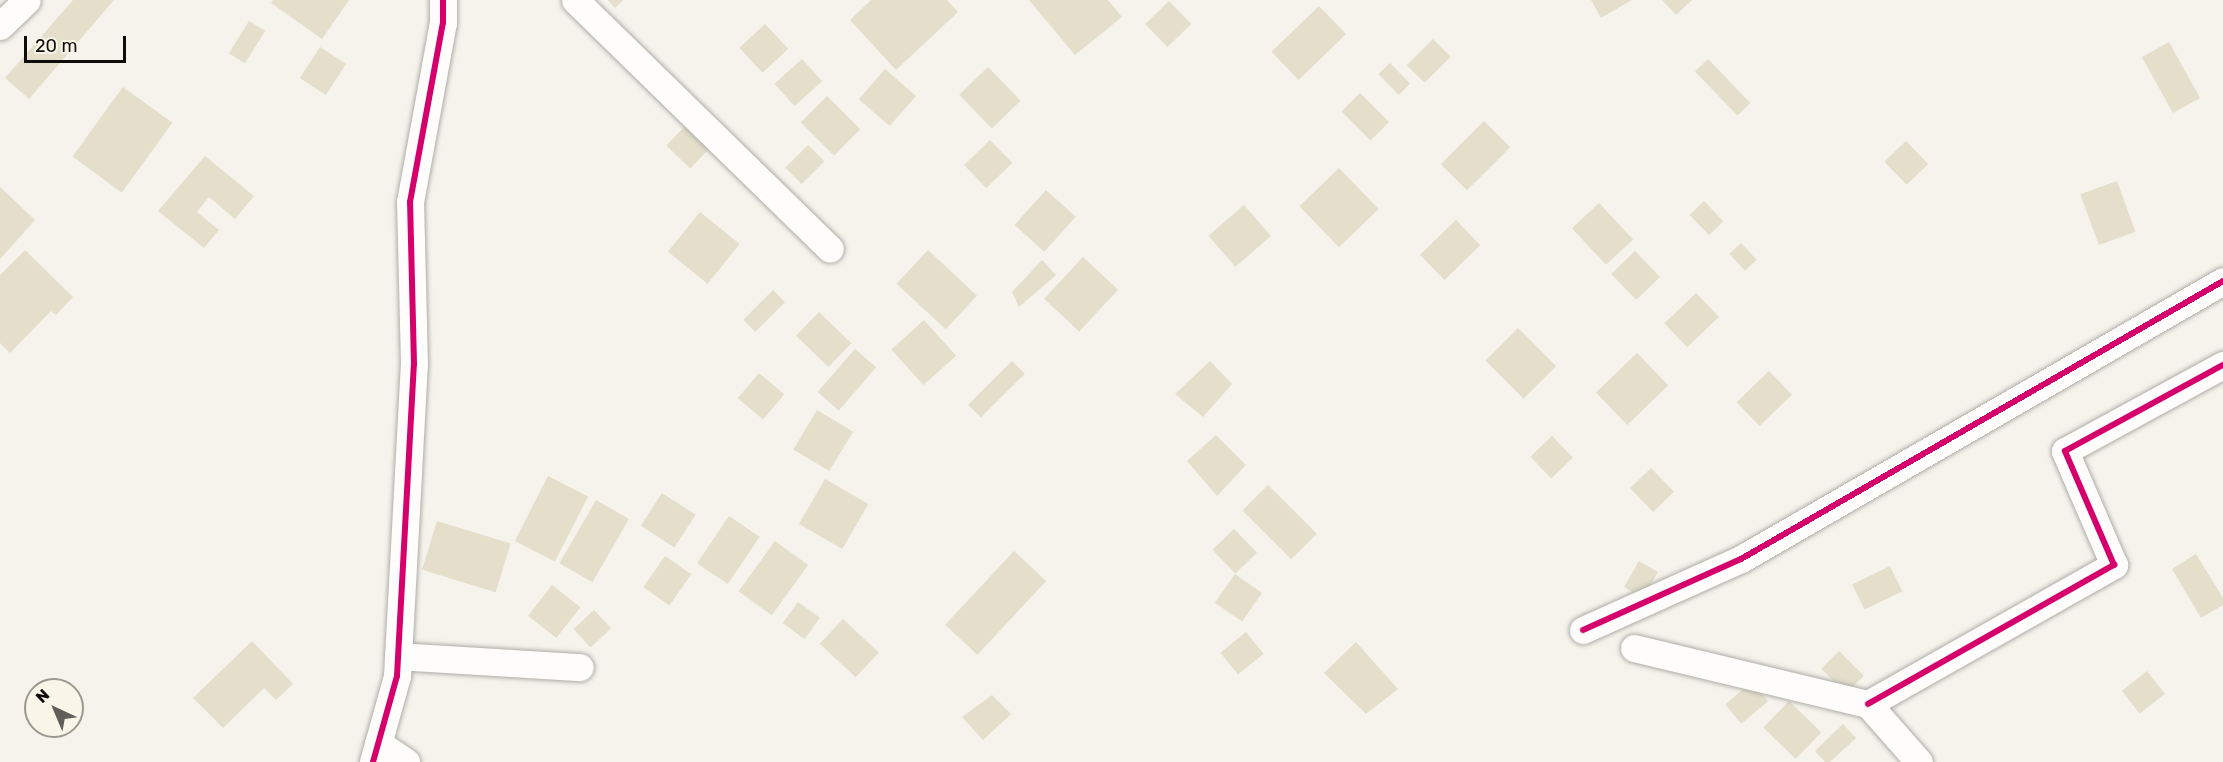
<!DOCTYPE html>
<html>
<head>
<meta charset="utf-8">
<style>
	body { margin:0 }
	#map { position:relative; width:2223px; height:762px; overflow:hidden; background:#f6f3ec; font-family:Rubik,sans-serif }
	div>[style] { position:absolute }
	[style*='--x'] { left:calc(var(--x)*1px); top:calc(var(--y)*1px); width:calc(var(--w)*1px); rotate:calc(var(--a)*1deg) }
	.building>* { inset:0; background:#e4deca; transform-origin:0 0 }
	.roads { filter:drop-shadow(0 0 2px #aeada7) drop-shadow(0 0 2px #aeada7) }
	.street>* { height:27px; margin:-13.5px; padding:0 13.5px; transform-origin:13.5px; border-radius:13.5px; background:#fefdfc }
	.cycleway>* { height:6px; margin:-3px; padding:0 3px; transform-origin:3px; border-radius:3px; background:#d6006c }
	span { translate:-50% -50%; white-space:nowrap; text-align:center; line-height:1.15; -webkit-text-stroke:4.5px #f9f5e9; paint-order:stroke }
	.north { position:absolute; left:24px; top:678px; width:60px; height:60px; box-sizing:border-box; background:#f9f5e9; border:2px solid #9b988f; border-radius:50%; rotate:316deg; font-size:16px; font-weight:700; line-height:24px; text-align:center; color:#0e0d09 }
	.north::after { content:''; display:block; margin:auto; width:21px; height:27px; background:#5f5e58; clip-path:polygon(50% 0,100% 100%,50% 72%,0 100%) }
	.scale { position:absolute; left:24px; top:36px; width:102px; height:27px; box-sizing:border-box; border:3px solid #0e0d09; border-top:0; padding-left:8px; font-size:18px; line-height:21px; white-space:nowrap; color:#0e0d09; -webkit-text-stroke:4px #f9f5e9; paint-order:stroke }
</style>
</head>
<body>
<div id="map">
	<div class="building">
		<i style="clip-path:polygon(73px 0,114px 0,29px 99px,5px 78px)"></i>
		<i style="clip-path:polygon(273px 0,349px 0,322px 39px,271px 3px)"></i>
		<i style="clip-path:polygon(608px 0,623px 0,615px 8px)"></i>
		<i style="clip-path:polygon(871px 0,947px 0,958px 12px,896px 70px,850px 20px)"></i>
		<i style="clip-path:polygon(1029px 0,1108px 0,1122px 17px,1075px 55px)"></i>
		<i style="clip-path:polygon(1591px 0,1632px 0,1601px 18px)"></i>
		<i style="clip-path:polygon(1662px 0,1692px 0,1676px 15px)"></i>
		<i style="left:1169px;top:1px;width:32px;height:33px;rotate:46deg"></i>
		<i style="left:1319px;top:6px;width:39px;height:66px;rotate:46deg"></i>
		<i style="left:249px;top:21px;width:19px;height:38px;rotate:32deg"></i>
		<i style="left:765px;top:24px;width:34px;height:35px;rotate:47deg"></i>
		<i style="left:1433px;top:39px;width:25px;height:37px;rotate:45deg"></i>
		<i style="left:2169px;top:42px;width:64px;height:31px;rotate:61deg"></i>
		<i style="left:320px;top:47px;width:31px;height:37px;rotate:33deg"></i>
		<i style="left:802px;top:59px;width:30px;height:37px;rotate:48deg"></i>
		<i style="left:1708px;top:59px;width:61px;height:18px;rotate:46deg"></i>
		<i style="left:1390px;top:63px;width:29px;height:16px;rotate:46deg"></i>
		<i style="left:988px;top:67px;width:47px;height:40px;rotate:46deg"></i>
		<i style="left:885px;top:69px;width:41px;height:40px;rotate:41deg"></i>
		<i style="left:123px;top:87px;width:61px;height:86px;rotate:36deg"></i>
		<i style="left:1360px;top:93px;width:41px;height:26px;rotate:45deg"></i>
		<i style="left:827px;top:96px;width:47px;height:37px;rotate:45deg"></i>
		<i style="left:690px;top:121px;width:33px;height:34px;rotate:44deg"></i>
		<i style="left:1484px;top:121px;width:37px;height:61px;rotate:45deg"></i>
		<i style="left:990px;top:140px;width:32px;height:36px;rotate:46deg"></i>
		<i style="left:1906px;top:141px;width:32px;height:30px;rotate:46deg"></i>
		<i style="left:808px;top:145px;width:23px;height:32px;rotate:45deg"></i>
		<i style="clip-path:polygon(205px 156px,254px 196px,235px 219px,209px 197px,197px 212px,219px 230px,204px 248px,158px 211px)"></i>
		<i style="left:1339px;top:168px;width:57px;height:55px;rotate:46deg"></i>
		<i style="left:2117px;top:181px;width:54px;height:39px;rotate:70deg"></i>
		<i style="clip-path:polygon(0 187px,35px 220px,0 259px)"></i>
		<i style="left:1046px;top:190px;width:40px;height:47px;rotate:42deg"></i>
		<i style="left:1704px;top:201px;width:28px;height:20px;rotate:46deg"></i>
		<i style="left:1599px;top:203px;width:50px;height:37px;rotate:47deg"></i>
		<i style="left:1244px;top:205px;width:41px;height:47px;rotate:49deg"></i>
		<i style="left:700px;top:212px;width:51px;height:51px;rotate:39deg"></i>
		<i style="left:1456px;top:220px;width:35px;height:50px;rotate:46deg"></i>
		<i style="left:1741px;top:243px;width:23px;height:16px;rotate:47deg"></i>
		<i style="clip-path:polygon(25px 250px,73px 297px,56px 315px,51px 311px,10px 353px,0 343px,0 275px)"></i>
		<i style="left:928px;top:250px;width:67px;height:46px;rotate:43deg"></i>
		<i style="left:1635px;top:251px;width:36px;height:33px;rotate:46deg"></i>
		<i style="left:1083px;top:257px;width:48px;height:57px;rotate:43deg"></i>
		<i style="clip-path:polygon(1042px 260px,1056px 275px,1019px 307px,1012px 292px)"></i>
		<i style="left:773px;top:290px;width:17px;height:42px;rotate:45deg"></i>
		<i style="left:1696px;top:293px;width:33px;height:44px;rotate:46deg"></i>
		<i style="left:819px;top:312px;width:45px;height:33px;rotate:44deg"></i>
		<i style="left:924px;top:320px;width:48px;height:44px;rotate:48deg"></i>
		<i style="left:1518px;top:328px;width:54px;height:46px;rotate:45deg"></i>
		<i style="left:855px;top:349px;width:28px;height:57px;rotate:41deg"></i>
		<i style="left:1637px;top:353px;width:45px;height:57px;rotate:46deg"></i>
		<i style="left:1012px;top:361px;width:18px;height:62px;rotate:45deg"></i>
		<i style="clip-path:polygon(1210px 361px,1232px 384px,1203px 417px,1175px 394px)"></i>
		<i style="left:1769px;top:371px;width:33px;height:45px;rotate:46deg"></i>
		<i style="left:759px;top:373px;width:33px;height:33px;rotate:40deg"></i>
		<i style="left:817px;top:410px;width:42px;height:46px;rotate:31deg"></i>
		<i style="clip-path:polygon(1216px 435px,1246px 465px,1217px 496px,1187px 461px)"></i>
		<i style="left:1552px;top:436px;width:30px;height:30px;rotate:46deg"></i>
		<i style="left:1651px;top:468px;width:33px;height:29px;rotate:46deg"></i>
		<i style="left:548px;top:476px;width:45px;height:73px;rotate:27deg"></i>
		<i style="left:825px;top:479px;width:50px;height:52px;rotate:30deg"></i>
		<i style="left:1268px;top:485px;width:69px;height:36px;rotate:45deg"></i>
		<i style="left:662px;top:493px;width:40px;height:39px;rotate:33deg"></i>
		<i style="left:596px;top:500px;width:38px;height:73px;rotate:30deg"></i>
		<i style="left:729px;top:516px;width:37px;height:57px;rotate:34deg"></i>
		<i style="left:437px;top:521px;width:77px;height:51px;rotate:17deg"></i>
		<i style="left:1234px;top:529px;width:33px;height:30px;rotate:46deg"></i>
		<i style="left:775px;top:541px;width:41px;height:62px;rotate:36deg"></i>
		<i style="left:1014px;top:551px;width:44px;height:101px;rotate:43deg"></i>
		<i style="clip-path:polygon(2196px 554px,2223px 598px,2223px 605px,2201px 618px,2172px 569px)"></i>
		<i style="left:665px;top:556px;width:32px;height:38px;rotate:35deg"></i>
		<i style="left:1639px;top:561px;width:22px;height:30px;rotate:30deg"></i>
		<i style="left:1890px;top:566px;width:28px;height:42px;rotate:64deg"></i>
		<i style="left:1235px;top:574px;width:33px;height:35px;rotate:35deg"></i>
		<i style="left:552px;top:585px;width:36px;height:39px;rotate:38deg"></i>
		<i style="left:798px;top:602px;width:27px;height:26px;rotate:36deg"></i>
		<i style="left:594px;top:610px;width:25px;height:28px;rotate:47deg"></i>
		<i style="left:843px;top:619px;width:49px;height:34px;rotate:43deg"></i>
		<i style="left:1246px;top:632px;width:28px;height:33px;rotate:51deg"></i>
		<i style="clip-path:polygon(252px 641px,293px 684px,276px 700px,264px 688px,223px 728px,193px 698px)"></i>
		<i style="clip-path:polygon(1356px 642px,1398px 689px,1366px 714px,1324px 673px)"></i>
		<i style="left:1839px;top:651px;width:35px;height:25px;rotate:45deg"></i>
		<i style="left:2147px;top:671px;width:29px;height:32px;rotate:52deg"></i>
		<i style="left:1752px;top:682px;width:25px;height:35px;rotate:50deg"></i>
		<i style="clip-path:polygon(992px 695px,1011px 714px,983px 740px,962px 717px)"></i>
		<i style="left:1789px;top:701px;width:45px;height:37px;rotate:44deg"></i>
		<i style="clip-path:polygon(1843px 724px,1856px 738px,1830px 762px,1825px 762px,1815px 751px)"></i>
	</div>
	<div class="roads">
		<div class="street">
			<i style="--x:575;--y:0;--w:356;--a:44.3"></i>
			<i style="--x:0;--y:26;--w:37;--a:-44"></i>
			<i style="--x:1583;--y:630;--w:173;--a:-24.2"></i>
			<i style="--x:1741;--y:559;--w:556;--a:-29.97"></i>
			<i style="--x:1634;--y:648;--w:241;--a:13.5"></i>
			<i style="--x:1868;--y:704;--w:77;--a:48.7"></i>
			<i style="--x:398;--y:656;--w:182;--a:3.5"></i>
			<i style="--x:1868;--y:704;--w:283;--a:-29.5"></i>
			<i style="--x:2114;--y:565;--w:124;--a:-113.3"></i>
			<i style="--x:2065;--y:451;--w:180;--a:-28.6"></i>
			<i style="--x:378;--y:743;--w:34;--a:34"></i>
			<i style="--x:373;--y:762;--w:89;--a:-74.4"></i>
			<i style="--x:397;--y:676;--w:312;--a:-86.9"></i>
			<i style="--x:414;--y:364;--w:162;--a:-91.4"></i>
			<i style="--x:410;--y:202;--w:182;--a:-79.6"></i>
			<i style="--x:443;--y:23;--w:23;--a:-90"></i>
		</div>
	</div>
	<div class="cycleway">
		<i style="--x:1583;--y:630;--w:173;--a:-24.2"></i>
		<i style="--x:1741;--y:559;--w:556;--a:-29.97"></i>
		<i style="--x:1868;--y:704;--w:283;--a:-29.5"></i>
		<i style="--x:2114;--y:565;--w:124;--a:-113.3"></i>
		<i style="--x:2065;--y:451;--w:180;--a:-28.6"></i>
		<i style="--x:373;--y:762;--w:89;--a:-74.4"></i>
		<i style="--x:397;--y:676;--w:312;--a:-86.9"></i>
		<i style="--x:414;--y:364;--w:162;--a:-91.4"></i>
		<i style="--x:410;--y:202;--w:182;--a:-79.6"></i>
		<i style="--x:443;--y:23;--w:23;--a:-90"></i>
	</div>
	<div class="north">N</div>
	<div class="scale">20 m</div>
</div>
</body>
</html>
